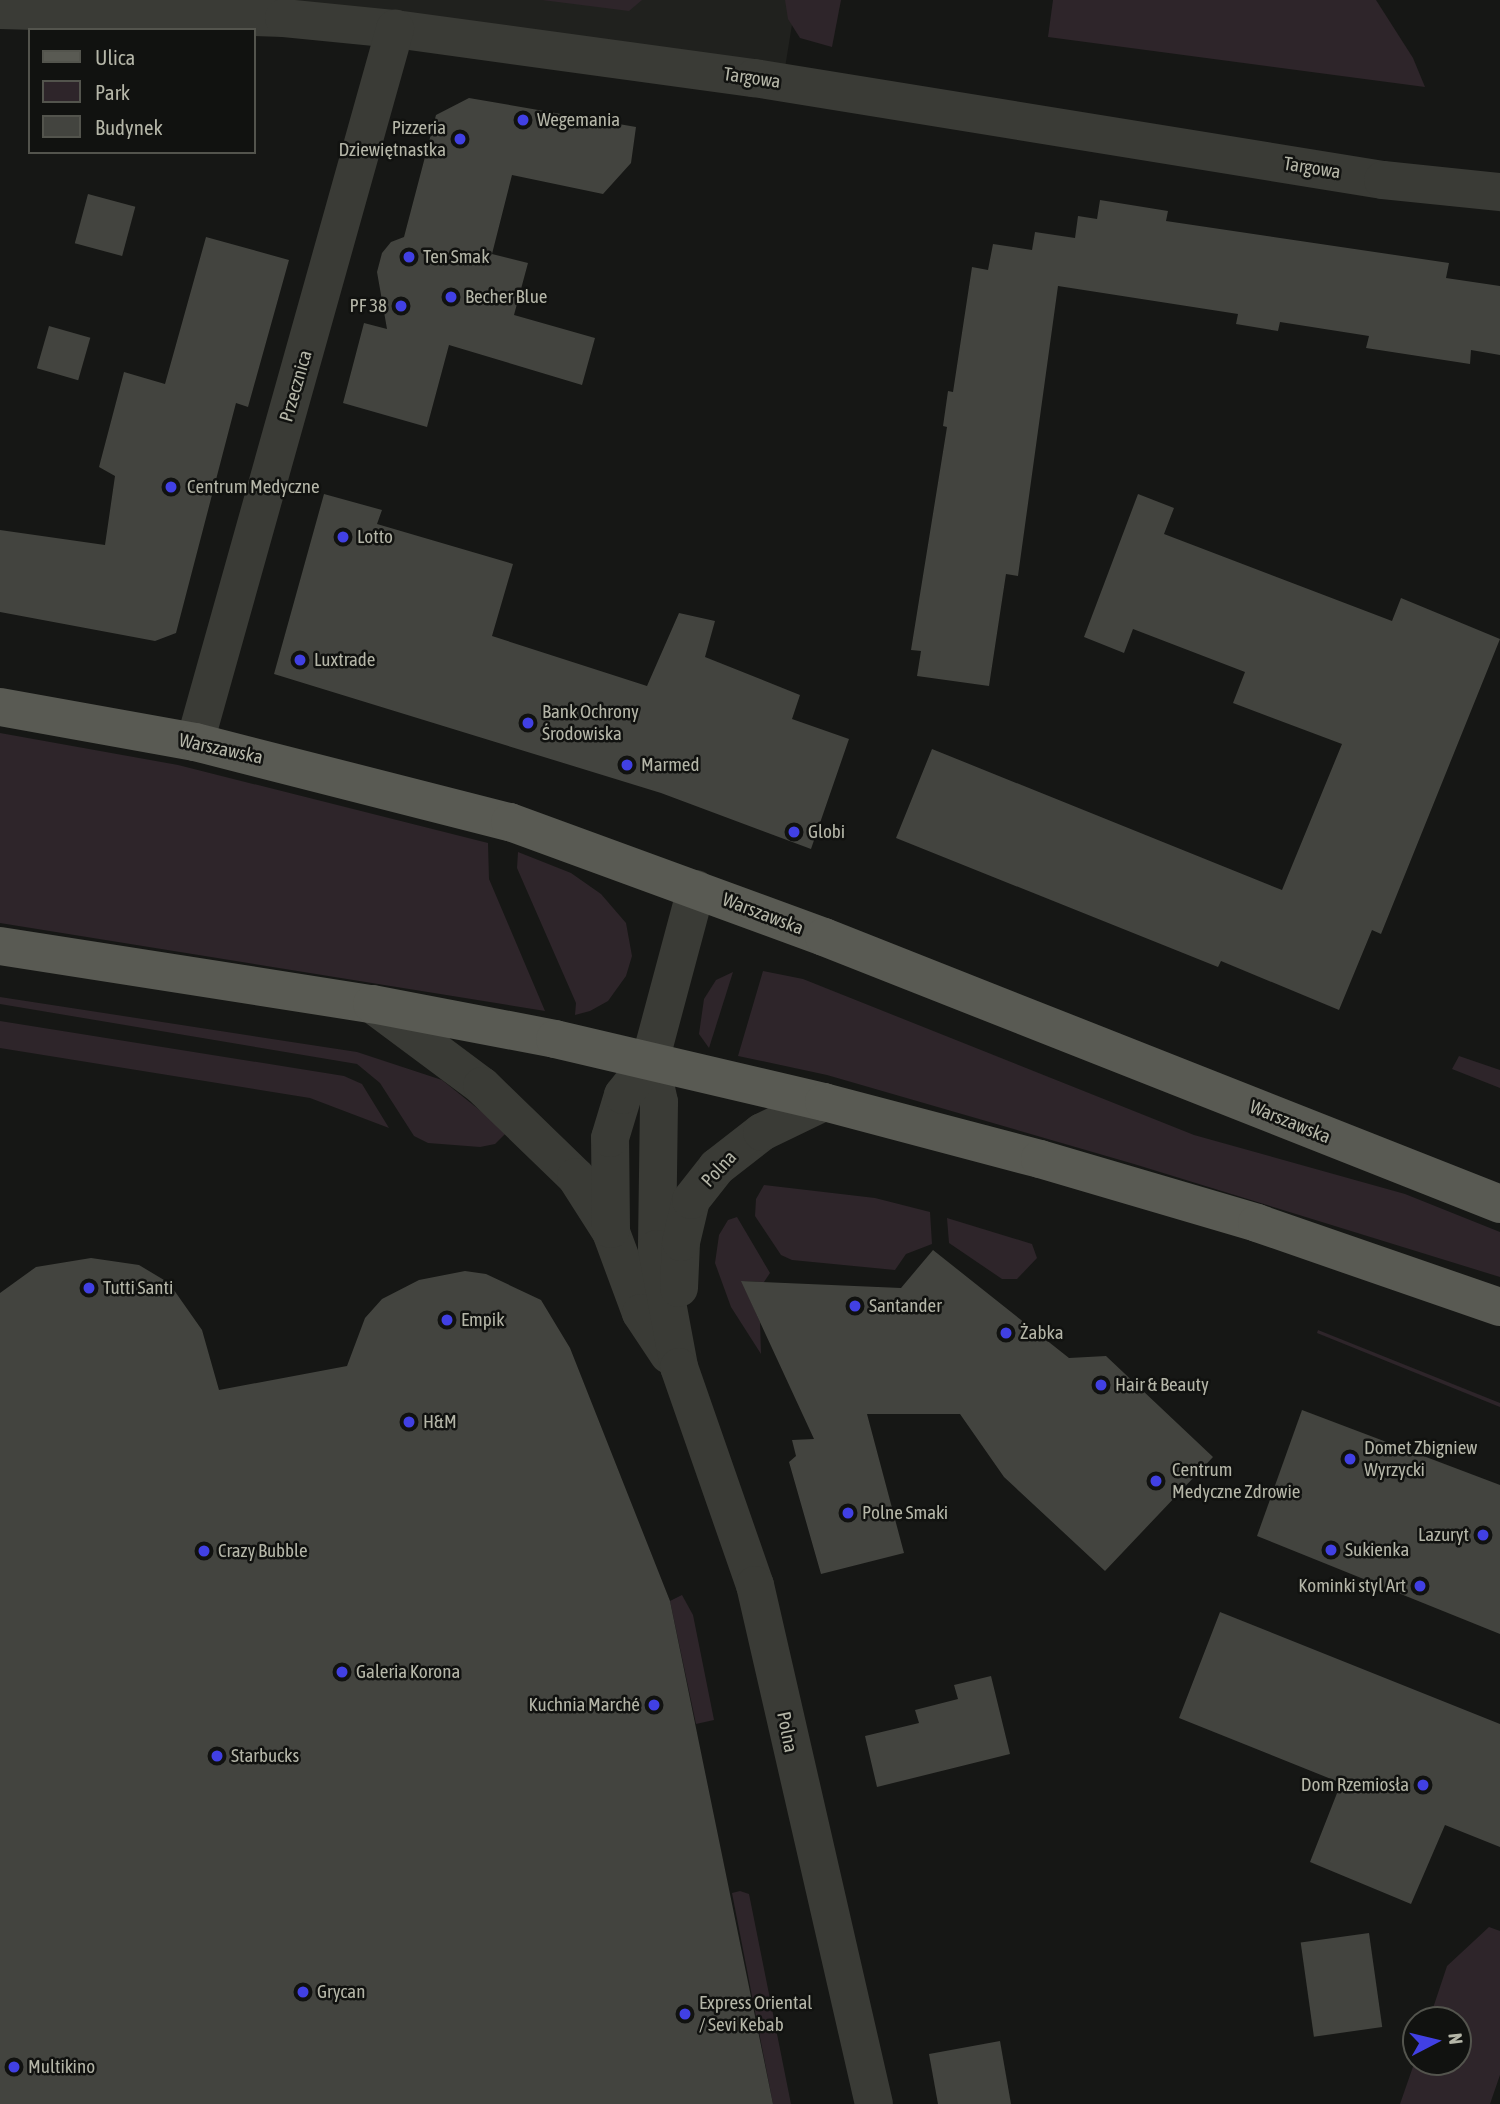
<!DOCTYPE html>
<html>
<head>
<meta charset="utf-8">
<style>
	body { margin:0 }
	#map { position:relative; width:1500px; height:2104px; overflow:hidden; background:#161715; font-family:"Asap Condensed",sans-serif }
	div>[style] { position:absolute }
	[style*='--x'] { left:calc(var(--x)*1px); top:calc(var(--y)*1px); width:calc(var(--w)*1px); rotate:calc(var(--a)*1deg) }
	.built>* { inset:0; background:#20211e }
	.green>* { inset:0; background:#2e252a }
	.building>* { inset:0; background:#43443f; transform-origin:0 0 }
	.minor>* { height:38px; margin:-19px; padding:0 19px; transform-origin:19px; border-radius:19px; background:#3a3b36 }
	.major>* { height:38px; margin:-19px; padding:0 19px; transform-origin:19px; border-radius:19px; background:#595a53 }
	.dots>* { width:19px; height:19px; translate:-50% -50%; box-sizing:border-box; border:4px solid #111210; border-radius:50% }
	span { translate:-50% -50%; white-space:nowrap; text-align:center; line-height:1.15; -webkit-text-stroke:5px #111210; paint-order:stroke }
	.street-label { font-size:19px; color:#b5b6a8 }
	.poi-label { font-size:19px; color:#b5b6a8 }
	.left { translate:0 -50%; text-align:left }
	.right { translate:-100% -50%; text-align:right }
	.legend { position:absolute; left:28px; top:28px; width:228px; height:126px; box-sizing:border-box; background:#111210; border:2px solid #53544d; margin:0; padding:9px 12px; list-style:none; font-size:21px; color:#b5b6a8 }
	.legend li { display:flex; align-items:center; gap:14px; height:35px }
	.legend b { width:35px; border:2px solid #53544d }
	.north { position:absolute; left:1402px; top:2006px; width:70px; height:70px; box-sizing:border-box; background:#111210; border:2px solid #53544d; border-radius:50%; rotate:83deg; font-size:19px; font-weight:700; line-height:28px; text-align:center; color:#b5b6a8 }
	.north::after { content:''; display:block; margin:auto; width:24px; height:32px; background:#4140e4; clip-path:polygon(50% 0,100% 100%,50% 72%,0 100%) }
</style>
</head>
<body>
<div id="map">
	<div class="built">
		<i style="clip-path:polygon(0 0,796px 0,784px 74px)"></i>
	</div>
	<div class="green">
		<i style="clip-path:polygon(542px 0,642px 0,629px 11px)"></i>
		<i style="clip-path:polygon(785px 0,841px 0,832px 47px,800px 38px,788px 19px)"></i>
		<i style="clip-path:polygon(1053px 0,1376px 0,1413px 58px,1425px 87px,1048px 37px)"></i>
		<i style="clip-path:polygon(0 733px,178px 765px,488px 843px,489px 879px,545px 1011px,0 923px)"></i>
		<i style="clip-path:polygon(518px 852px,571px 873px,601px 894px,626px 923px,632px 956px,626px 976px,608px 1001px,590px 1011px,575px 1015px,576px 1003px,517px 868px)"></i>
		<i style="clip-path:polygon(763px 971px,803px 979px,1194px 1135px,1405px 1194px,1500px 1232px,1500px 1277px,1134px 1164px,827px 1075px,738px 1056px)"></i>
		<i style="clip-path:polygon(733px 972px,709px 1048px,699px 1034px,704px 999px,716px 980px)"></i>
		<i style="clip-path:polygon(0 997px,357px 1052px,442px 1080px,507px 1132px,495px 1144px,480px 1147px,428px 1143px,414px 1136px,380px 1083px,357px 1064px,0 1004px)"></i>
		<i style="clip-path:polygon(0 1021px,344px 1076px,362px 1084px,389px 1128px,310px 1098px,0 1048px)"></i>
		<i style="clip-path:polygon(1459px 1056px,1500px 1070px,1500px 1088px,1452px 1069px)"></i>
		<i style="clip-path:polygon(764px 1185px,875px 1198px,930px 1212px,932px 1244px,906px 1254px,895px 1270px,792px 1260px,781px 1255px,755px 1216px,756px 1199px)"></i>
		<i style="clip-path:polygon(737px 1217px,770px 1273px,764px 1282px,742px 1281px,760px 1322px,761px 1354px,731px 1307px,715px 1263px,719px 1235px,728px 1220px)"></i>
		<i style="clip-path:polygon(947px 1218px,1032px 1244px,1037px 1258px,1017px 1279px,1002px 1279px,949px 1243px)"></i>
		<i style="clip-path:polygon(1318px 1330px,1500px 1403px,1500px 1407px,1317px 1333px)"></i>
		<i style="clip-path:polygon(682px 1595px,693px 1615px,714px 1720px,696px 1724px,670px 1601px)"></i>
		<i style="clip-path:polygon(740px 1891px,749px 1894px,791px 2104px,773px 2104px,732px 1893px)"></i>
		<i style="clip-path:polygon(1489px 1927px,1500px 1931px,1500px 2075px,1490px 2104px,1400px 2104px,1416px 2058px,1416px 2062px,1458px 2062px,1458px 2020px,1429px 2020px,1447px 1966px)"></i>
	</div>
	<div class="building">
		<i style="clip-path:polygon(469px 98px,636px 127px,631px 163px,603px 194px,512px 175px,492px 254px,528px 263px,514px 315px,595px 338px,582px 385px,449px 345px,427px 427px,343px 403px,364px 323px,387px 329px,377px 272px,382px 253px,391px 242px,404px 237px,436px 115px)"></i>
		<i style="left:88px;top:194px;width:49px;height:51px;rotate:15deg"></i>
		<i style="clip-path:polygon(1100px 200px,1168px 211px,1166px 221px,1449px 263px,1446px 278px,1500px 286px,1500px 355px,1471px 350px,1470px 364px,1366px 348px,1369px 336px,1280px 322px,1278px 331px,1236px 324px,1238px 314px,1058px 286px,1018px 576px,1006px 574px,989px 686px,917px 676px,921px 651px,911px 650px,947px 427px,943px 426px,948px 391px,953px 392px,972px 267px,988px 270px,993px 244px,1032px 250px,1035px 232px,1075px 238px,1078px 216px,1097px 219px)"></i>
		<i style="clip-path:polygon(206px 237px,289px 260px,248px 407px,236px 403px,176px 633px,155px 641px,0 612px,0 530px,105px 545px,115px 476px,99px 467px,124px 372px,165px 384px)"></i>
		<i style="left:49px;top:326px;width:43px;height:44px;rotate:16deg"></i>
		<i style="clip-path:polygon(324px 494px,382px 510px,377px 524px,513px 564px,492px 636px,647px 686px,679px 613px,715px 621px,705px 657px,800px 695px,792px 719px,849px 739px,811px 849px,661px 793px,274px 674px)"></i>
		<i style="clip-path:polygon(1138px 494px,1174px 508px,1164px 534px,1392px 621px,1401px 598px,1500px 639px,1381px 934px,1372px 930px,1339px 1010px,1221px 961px,1218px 967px,896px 838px,932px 749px,1282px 890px,1342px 744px,1233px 703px,1245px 672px,1133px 629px,1124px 653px,1084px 637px)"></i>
		<i style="clip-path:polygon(933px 1250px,1069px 1358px,1106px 1356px,1213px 1457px,1105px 1571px,1004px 1477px,960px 1414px,867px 1414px,904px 1553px,821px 1574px,789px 1462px,796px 1456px,792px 1440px,814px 1439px,741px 1281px,901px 1288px)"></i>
		<i style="clip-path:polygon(91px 1258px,139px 1265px,169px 1283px,202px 1330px,219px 1390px,347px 1366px,365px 1318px,382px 1299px,419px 1280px,465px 1271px,486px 1274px,541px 1300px,570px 1348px,670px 1601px,773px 2104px,0 2104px,0 1293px,36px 1267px)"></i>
		<i style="clip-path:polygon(1302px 1410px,1500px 1485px,1500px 1634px,1257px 1536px)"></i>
		<i style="clip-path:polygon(1220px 1612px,1500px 1724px,1500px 1847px,1445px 1825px,1411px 1904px,1310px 1862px,1341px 1783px,1179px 1718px)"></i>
		<i style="clip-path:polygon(991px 1676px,1010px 1754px,877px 1787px,865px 1736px,919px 1723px,915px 1710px,958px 1699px,954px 1685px)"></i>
		<i style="left:1369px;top:1933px;width:95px;height:69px;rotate:82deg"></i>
		<i style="clip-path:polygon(1000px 2041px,1011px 2104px,938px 2104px,929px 2054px)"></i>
	</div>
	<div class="minor">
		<i style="--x:0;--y:10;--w:284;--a:1.6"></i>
		<i style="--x:284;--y:18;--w:112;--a:5.7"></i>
		<i style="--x:395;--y:29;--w:362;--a:7.8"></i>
		<i style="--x:754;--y:78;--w:637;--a:9.21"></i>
		<i style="--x:1383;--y:180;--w:118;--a:5.9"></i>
		<i style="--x:195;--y:742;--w:741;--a:-74.33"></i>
		<i style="--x:372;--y:1004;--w:137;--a:36.7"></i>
		<i style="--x:482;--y:1086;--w:131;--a:44.1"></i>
		<i style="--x:576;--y:1177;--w:65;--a:57.5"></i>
		<i style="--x:611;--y:1232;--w:86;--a:69.7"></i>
		<i style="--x:641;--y:1313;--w:50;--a:56.3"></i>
		<i style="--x:650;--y:1061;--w:42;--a:77.6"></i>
		<i style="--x:659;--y:1102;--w:147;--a:90.8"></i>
		<i style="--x:657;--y:1249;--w:120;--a:79.4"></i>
		<i style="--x:679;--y:1367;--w:231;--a:70.8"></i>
		<i style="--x:755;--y:1585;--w:532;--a:77.09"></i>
		<i style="--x:611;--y:1229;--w:91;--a:-90.6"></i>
		<i style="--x:610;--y:1138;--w:45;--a:-73.2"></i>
		<i style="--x:623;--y:1095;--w:43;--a:-51.5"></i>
		<i style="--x:650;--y:1061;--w:178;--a:-75"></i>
		<i style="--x:679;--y:1288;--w:46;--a:-87.5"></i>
		<i style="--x:681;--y:1242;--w:43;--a:-76.6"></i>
		<i style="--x:691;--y:1200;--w:42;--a:-51.8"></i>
		<i style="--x:717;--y:1167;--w:57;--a:-37.9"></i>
		<i style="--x:762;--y:1132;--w:69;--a:-25.8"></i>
	</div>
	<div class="major">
		<i style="--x:0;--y:707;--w:198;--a:10.2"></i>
		<i style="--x:195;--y:742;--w:325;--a:14.3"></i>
		<i style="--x:510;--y:822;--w:334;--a:20.1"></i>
		<i style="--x:824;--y:937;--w:727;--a:21.55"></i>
		<i style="--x:0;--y:946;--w:376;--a:8.9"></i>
		<i style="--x:372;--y:1004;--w:186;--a:10.8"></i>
		<i style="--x:555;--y:1039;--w:276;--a:13.2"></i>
		<i style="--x:824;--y:1102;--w:223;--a:14.8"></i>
		<i style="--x:1040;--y:1159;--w:226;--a:16.4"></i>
		<i style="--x:1257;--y:1223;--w:257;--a:19.1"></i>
	</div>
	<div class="dots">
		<i style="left:523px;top:120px;background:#4140e4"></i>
		<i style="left:460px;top:139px;background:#4140e4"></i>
		<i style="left:409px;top:257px;background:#4140e4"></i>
		<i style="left:451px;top:297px;background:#4140e4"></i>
		<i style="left:401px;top:306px;background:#4140e4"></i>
		<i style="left:171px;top:487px;background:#4140e4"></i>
		<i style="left:343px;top:537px;background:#4140e4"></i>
		<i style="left:300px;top:660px;background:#4140e4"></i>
		<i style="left:528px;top:723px;background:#4140e4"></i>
		<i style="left:627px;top:765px;background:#4140e4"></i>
		<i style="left:794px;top:832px;background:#4140e4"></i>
		<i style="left:89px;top:1288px;background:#4140e4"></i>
		<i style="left:855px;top:1306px;background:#4140e4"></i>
		<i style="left:447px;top:1320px;background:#4140e4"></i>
		<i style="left:1006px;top:1333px;background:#4140e4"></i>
		<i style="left:1101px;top:1385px;background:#4140e4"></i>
		<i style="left:409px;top:1422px;background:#4140e4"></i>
		<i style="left:1350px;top:1459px;background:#4140e4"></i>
		<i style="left:1156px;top:1481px;background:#4140e4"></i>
		<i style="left:848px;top:1513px;background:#4140e4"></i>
		<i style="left:1483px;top:1535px;background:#4140e4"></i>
		<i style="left:1331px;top:1550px;background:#4140e4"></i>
		<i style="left:204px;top:1551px;background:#4140e4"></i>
		<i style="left:1420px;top:1586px;background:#4140e4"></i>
		<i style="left:342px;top:1672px;background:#4140e4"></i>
		<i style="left:654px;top:1705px;background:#4140e4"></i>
		<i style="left:217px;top:1756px;background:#4140e4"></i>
		<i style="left:1423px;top:1785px;background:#4140e4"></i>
		<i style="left:303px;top:1992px;background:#4140e4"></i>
		<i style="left:685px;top:2014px;background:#4140e4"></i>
		<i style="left:14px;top:2067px;background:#4140e4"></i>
	</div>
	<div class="street-label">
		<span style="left:752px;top:78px;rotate:8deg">Targowa</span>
		<span style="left:1312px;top:168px;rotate:9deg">Targowa</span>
		<span style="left:296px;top:386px;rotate:-74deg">Przecznica</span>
		<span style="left:221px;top:749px;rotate:12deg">Warszawska</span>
		<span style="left:763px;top:914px;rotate:21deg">Warszawska</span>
		<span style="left:1290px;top:1122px;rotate:22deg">Warszawska</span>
		<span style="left:719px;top:1169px;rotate:-47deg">Polna</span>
		<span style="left:787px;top:1732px;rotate:79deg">Polna</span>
	</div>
	<div class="poi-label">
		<span class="left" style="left:537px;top:120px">Wegemania</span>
		<span class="right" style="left:446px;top:139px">Pizzeria<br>Dziewiętnastka</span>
		<span class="left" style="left:423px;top:257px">Ten Smak</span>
		<span class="left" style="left:465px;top:297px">Becher Blue</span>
		<span class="right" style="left:387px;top:306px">PF 38</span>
		<span class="left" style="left:187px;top:487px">Centrum Medyczne</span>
		<span class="left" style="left:357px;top:537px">Lotto</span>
		<span class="left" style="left:314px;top:660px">Luxtrade</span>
		<span class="left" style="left:542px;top:723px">Bank Ochrony<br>Środowiska</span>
		<span class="left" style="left:641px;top:765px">Marmed</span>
		<span class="left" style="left:808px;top:832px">Globi</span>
		<span class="left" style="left:103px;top:1288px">Tutti Santi</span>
		<span class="left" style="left:869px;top:1306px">Santander</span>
		<span class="left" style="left:461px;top:1320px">Empik</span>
		<span class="left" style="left:1020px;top:1333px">Żabka</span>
		<span class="left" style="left:1115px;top:1385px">Hair &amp; Beauty</span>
		<span class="left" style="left:423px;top:1422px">H&amp;M</span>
		<span class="left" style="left:1364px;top:1459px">Domet Zbigniew<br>Wyrzycki</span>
		<span class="left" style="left:1172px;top:1481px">Centrum<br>Medyczne Zdrowie</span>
		<span class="left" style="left:862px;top:1513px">Polne Smaki</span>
		<span class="right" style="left:1469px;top:1535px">Lazuryt</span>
		<span class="left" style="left:1345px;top:1550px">Sukienka</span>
		<span class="left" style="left:218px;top:1551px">Crazy Bubble</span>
		<span class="right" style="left:1406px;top:1586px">Kominki styl Art</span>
		<span class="left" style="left:356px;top:1672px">Galeria Korona</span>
		<span class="right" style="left:640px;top:1705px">Kuchnia Marché</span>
		<span class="left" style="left:231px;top:1756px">Starbucks</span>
		<span class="right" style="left:1409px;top:1785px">Dom Rzemiosła</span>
		<span class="left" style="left:317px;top:1992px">Grycan</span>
		<span class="left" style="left:699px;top:2014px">Express Oriental<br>/ Sevi Kebab</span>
		<span class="left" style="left:28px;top:2067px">Multikino</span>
	</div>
	<ul class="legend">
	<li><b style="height:9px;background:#595a53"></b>Ulica</li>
	<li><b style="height:19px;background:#2e252a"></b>Park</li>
	<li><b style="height:19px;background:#43443f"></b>Budynek</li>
	</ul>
	<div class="north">N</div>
</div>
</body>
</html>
